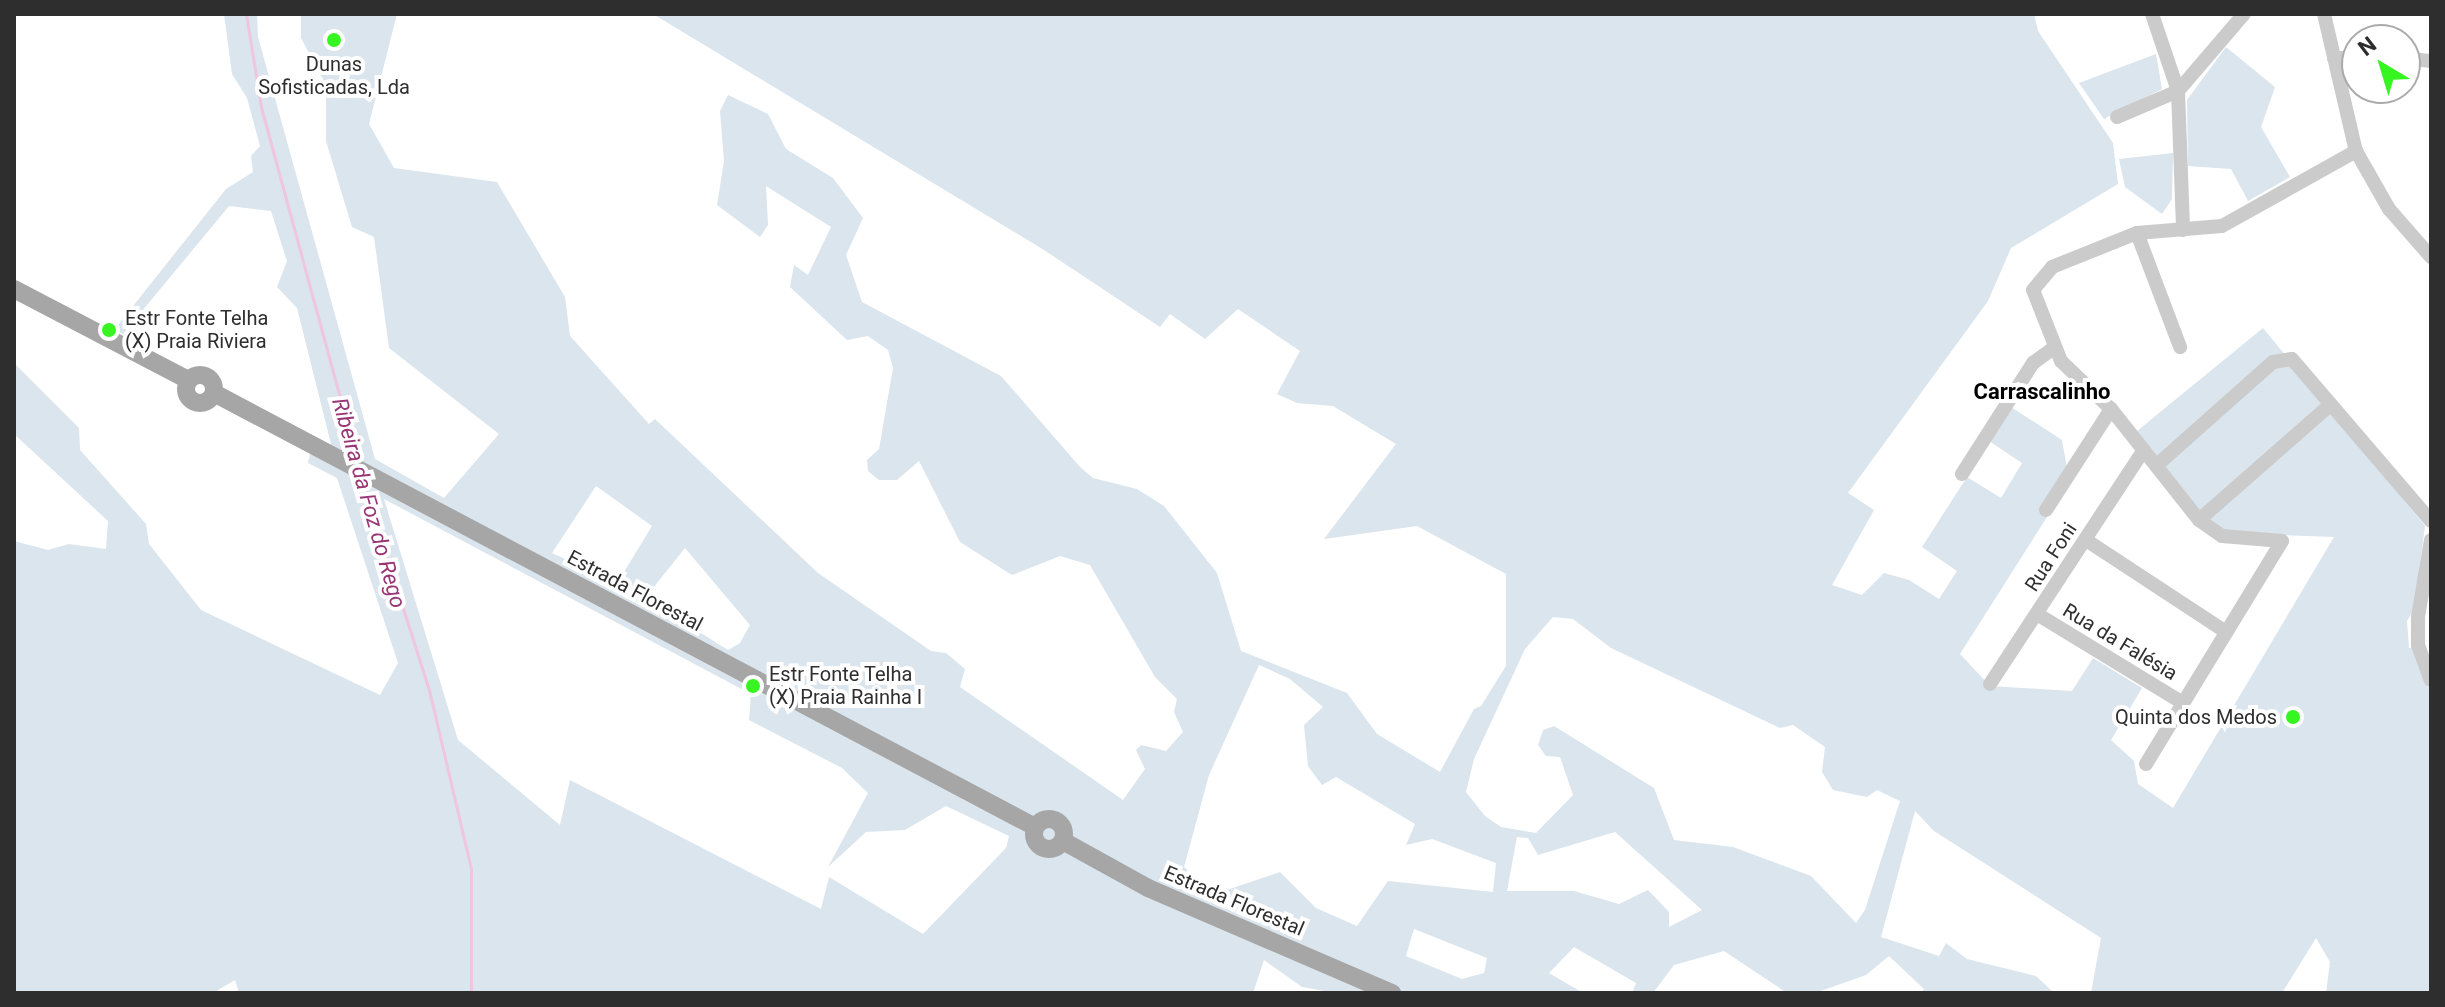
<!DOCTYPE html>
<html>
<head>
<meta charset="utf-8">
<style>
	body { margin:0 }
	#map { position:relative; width:2445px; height:1007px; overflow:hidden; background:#fff; font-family:Roboto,sans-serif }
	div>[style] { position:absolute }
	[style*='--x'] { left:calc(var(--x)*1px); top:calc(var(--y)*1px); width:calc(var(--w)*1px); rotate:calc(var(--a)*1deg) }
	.green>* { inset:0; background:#dae5ed }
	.stream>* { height:3px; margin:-1.5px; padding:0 1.5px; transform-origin:1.5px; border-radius:1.5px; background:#efc5e0 }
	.minor>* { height:14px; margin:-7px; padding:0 7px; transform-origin:7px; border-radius:7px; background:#cbcbcb }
	.major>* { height:18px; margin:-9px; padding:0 9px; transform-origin:9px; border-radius:9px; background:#a6a6a6 }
	.major>.ring { margin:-9px; padding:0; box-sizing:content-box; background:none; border:18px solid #a6a6a6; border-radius:50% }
	.dots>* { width:22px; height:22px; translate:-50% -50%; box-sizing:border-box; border:4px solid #fff; border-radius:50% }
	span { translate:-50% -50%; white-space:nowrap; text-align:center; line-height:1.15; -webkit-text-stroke:8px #fff; paint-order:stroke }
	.poi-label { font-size:20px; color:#2e2e2e }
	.left { translate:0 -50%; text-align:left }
	.right { translate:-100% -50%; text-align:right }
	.street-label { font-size:20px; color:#2e2e2e }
	.neighbourhood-label { font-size:22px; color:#000; font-weight:700 }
	.water-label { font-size:22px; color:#983575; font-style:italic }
	.frame { position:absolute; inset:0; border:16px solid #2e2e2e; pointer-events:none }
	.north { position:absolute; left:2341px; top:24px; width:80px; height:80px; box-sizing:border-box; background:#fff; border:2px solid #ababab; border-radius:50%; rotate:322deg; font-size:22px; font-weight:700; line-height:32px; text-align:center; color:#2e2e2e }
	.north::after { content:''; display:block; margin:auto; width:28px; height:36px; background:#37f520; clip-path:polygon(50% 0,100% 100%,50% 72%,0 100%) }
</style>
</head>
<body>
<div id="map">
	<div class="green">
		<i style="clip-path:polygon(evenodd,224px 14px,257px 14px,258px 37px,375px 459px,444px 498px,499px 434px,389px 348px,374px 237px,352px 227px,326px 141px,326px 85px,301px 38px,301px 14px,397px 14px,369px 124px,394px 168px,497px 182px,565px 297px,570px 336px,649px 424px,655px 419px,818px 573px,931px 651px,946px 653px,965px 669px,960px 687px,1123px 800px,1145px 769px,1136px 750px,1141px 745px,1166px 751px,1183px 732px,1174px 712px,1177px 699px,1155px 677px,1090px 565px,1060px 556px,1012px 575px,960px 542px,919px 461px,897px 480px,879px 480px,868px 471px,867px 460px,879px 449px,893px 368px,888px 350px,868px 336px,847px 340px,790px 287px,794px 265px,808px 275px,831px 227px,766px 186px,768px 225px,760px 237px,717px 205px,724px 161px,720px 111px,728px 95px,768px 114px,786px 149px,833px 178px,863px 218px,846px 255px,862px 302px,1001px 376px,1081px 468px,1093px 478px,1137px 489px,1164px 506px,1217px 573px,1241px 651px,1347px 693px,1377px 734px,1440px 772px,1474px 709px,1481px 706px,1506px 666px,1506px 574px,1417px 526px,1324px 539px,1396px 444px,1333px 406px,1297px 403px,1277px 394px,1300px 351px,1238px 309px,1205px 339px,1170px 314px,1160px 327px,1044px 250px,653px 14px,2034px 14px,2038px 31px,2113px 143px,2118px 184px,2011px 248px,1988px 301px,1848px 493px,1874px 510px,1832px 585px,1862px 595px,1884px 573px,1909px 580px,1939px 599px,1957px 571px,1922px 547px,1967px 477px,2001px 498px,2022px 463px,1989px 441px,2011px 407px,2062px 440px,2067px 468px,2041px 508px,2047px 517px,1960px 654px,1990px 686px,2072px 691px,2093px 658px,2142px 688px,2111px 740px,2134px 761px,2138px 784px,2173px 808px,2334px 537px,2227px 533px,2214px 528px,2137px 431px,2263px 328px,2425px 526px,2414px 609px,2407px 621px,2409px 648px,2415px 648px,2431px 692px,2431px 993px,2326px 993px,2330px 962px,2316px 938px,2282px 993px,2091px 993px,2101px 938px,1934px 831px,1915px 811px,1881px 937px,1939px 956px,1946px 943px,1967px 959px,2036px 976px,2054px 993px,1921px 993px,1924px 989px,1889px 956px,1866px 975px,1815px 993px,1787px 993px,1724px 951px,1674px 965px,1653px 993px,1632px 993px,1636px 983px,1574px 947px,1549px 973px,1583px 993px,1336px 993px,1302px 987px,1264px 960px,1253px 993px,239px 993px,235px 980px,213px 993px,14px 993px,14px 541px,48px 550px,69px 544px,106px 549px,108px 521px,14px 434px,14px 363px,79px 428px,80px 450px,146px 524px,149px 544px,201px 610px,380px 695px,398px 663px,337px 478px,308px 463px,312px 444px,332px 454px,331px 444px,297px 308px,277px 287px,287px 261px,271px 211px,229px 206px,123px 334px,114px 330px,226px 189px,253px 172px,251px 156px,260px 146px,247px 98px,232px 74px,224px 14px,596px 486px,652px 526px,613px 590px,591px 580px,587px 569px,552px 553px,596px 486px,224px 14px,384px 499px,751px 694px,749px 720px,842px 768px,868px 793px,828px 867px,866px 832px,905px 830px,946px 806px,1009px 836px,1006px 848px,923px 934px,829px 877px,821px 909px,570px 780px,560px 825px,458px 740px,384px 499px,224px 14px,685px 548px,750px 625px,740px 643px,728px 650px,645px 598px,685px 548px,224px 14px,1553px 617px,1573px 619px,1611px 648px,1780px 728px,1793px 725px,1825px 747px,1822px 772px,1833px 790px,1867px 797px,1877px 790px,1900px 801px,1865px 910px,1856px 923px,1811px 876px,1733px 847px,1674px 840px,1654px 788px,1554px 726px,1543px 730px,1538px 745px,1546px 756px,1560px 757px,1573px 795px,1536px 833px,1501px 827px,1485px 816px,1466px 792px,1474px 759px,1525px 649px,1553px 617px,224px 14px,1259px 665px,1290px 679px,1323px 707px,1304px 725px,1308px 766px,1322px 785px,1336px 777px,1415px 824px,1406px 845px,1432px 839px,1496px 863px,1493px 892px,1388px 881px,1357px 926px,1316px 908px,1280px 872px,1218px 893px,1184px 867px,1209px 775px,1259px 665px,224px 14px,1615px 832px,1702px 910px,1669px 927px,1669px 912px,1648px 890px,1619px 904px,1574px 891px,1507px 891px,1517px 837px,1528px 838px,1538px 855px,1615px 832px,224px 14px,1414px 929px,1487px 958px,1484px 973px,1462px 979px,1406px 956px,1414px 929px)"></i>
		<i style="clip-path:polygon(2226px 47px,2275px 87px,2261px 127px,2290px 177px,2248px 201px,2231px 169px,2188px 166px,2187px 100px)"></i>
		<i style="clip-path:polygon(2156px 54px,2162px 89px,2104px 119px,2079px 83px)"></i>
		<i style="clip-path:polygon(2173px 153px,2172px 199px,2162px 214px,2125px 187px,2119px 159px)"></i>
	</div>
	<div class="stream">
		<i style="--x:246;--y:14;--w:94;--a:80.8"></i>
		<i style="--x:261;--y:107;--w:366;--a:74.8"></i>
		<i style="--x:362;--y:479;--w:225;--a:72.4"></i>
		<i style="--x:430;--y:694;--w:180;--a:76.8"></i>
		<i style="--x:471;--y:869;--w:124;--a:90"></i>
	</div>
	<div class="minor">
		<i style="--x:2152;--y:14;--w:81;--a:71.3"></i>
		<i style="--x:2178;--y:91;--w:139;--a:87.9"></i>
		<i style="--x:2324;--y:14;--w:141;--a:76.9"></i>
		<i style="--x:2356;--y:151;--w:67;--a:60.4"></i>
		<i style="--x:2389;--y:209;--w:64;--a:48.8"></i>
		<i style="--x:2334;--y:58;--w:23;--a:0"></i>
		<i style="--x:2405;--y:58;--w:26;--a:7"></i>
		<i style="--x:2117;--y:117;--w:66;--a:-23.1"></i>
		<i style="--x:2178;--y:91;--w:101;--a:-49.4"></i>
		<i style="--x:2137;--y:233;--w:122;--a:69.3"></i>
		<i style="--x:2157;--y:465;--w:155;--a:-41.6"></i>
		<i style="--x:2273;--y:362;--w:19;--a:-9"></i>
		<i style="--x:2292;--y:359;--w:213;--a:49.4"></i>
		<i style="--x:1962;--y:474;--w:132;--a:-57.4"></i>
		<i style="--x:2033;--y:363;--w:24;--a:-36"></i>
		<i style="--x:2046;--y:510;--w:120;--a:-57.2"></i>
		<i style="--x:2199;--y:520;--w:174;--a:-41.3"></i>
		<i style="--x:2086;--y:540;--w:168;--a:33.3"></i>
		<i style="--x:2431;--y:540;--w:78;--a:99.6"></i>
		<i style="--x:2418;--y:617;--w:28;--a:90"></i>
		<i style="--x:2418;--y:645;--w:37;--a:70"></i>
		<i style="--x:2037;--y:614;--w:171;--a:31.4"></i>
		<i style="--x:1990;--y:684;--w:280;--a:-56.7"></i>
		<i style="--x:2146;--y:764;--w:261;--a:-58.6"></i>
		<i style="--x:2282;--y:541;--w:60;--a:-175.2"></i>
		<i style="--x:2222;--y:536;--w:28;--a:-145"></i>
		<i style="--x:2199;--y:520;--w:142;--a:-128.4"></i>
		<i style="--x:2111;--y:409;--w:69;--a:-136.2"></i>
		<i style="--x:2061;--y:361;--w:76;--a:-111.5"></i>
		<i style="--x:2033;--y:290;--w:30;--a:-50"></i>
		<i style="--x:2052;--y:267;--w:92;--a:-21.8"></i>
		<i style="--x:2137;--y:233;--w:85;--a:-4.7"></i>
		<i style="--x:2222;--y:226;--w:154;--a:-29.2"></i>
	</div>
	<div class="major">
		<i style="--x:14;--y:289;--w:196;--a:27.6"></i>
		<i class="ring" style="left:186px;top:375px;width:10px;height:10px"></i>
		<i style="--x:214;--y:393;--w:929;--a:27.86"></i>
		<i class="ring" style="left:1034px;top:819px;width:12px;height:12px"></i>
		<i style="--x:1063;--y:841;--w:97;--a:28.9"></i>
		<i style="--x:1148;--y:888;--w:266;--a:23.3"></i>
	</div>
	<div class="dots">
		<i style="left:334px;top:40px;background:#37f520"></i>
		<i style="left:109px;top:330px;background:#37f520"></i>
		<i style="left:753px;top:686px;background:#37f520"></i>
		<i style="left:2293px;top:717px;background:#37f520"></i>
	</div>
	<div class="poi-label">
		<span style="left:334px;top:76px">Dunas<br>Sofisticadas, Lda</span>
		<span class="left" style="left:125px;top:330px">Estr Fonte Telha<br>(X) Praia Riviera</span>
		<span class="left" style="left:769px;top:686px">Estr Fonte Telha<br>(X) Praia Rainha I</span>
		<span class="right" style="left:2277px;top:717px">Quinta dos Medos</span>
	</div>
	<div class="street-label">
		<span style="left:2051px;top:557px;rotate:-57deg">Rua Foni</span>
		<span style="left:635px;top:591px;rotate:28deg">Estrada Florestal</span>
		<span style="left:2120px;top:642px;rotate:31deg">Rua da Falésia</span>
		<span style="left:1234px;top:901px;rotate:23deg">Estrada Florestal</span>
	</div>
	<div class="neighbourhood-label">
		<span style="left:2042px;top:392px">Carrascalinho</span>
	</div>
	<div class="water-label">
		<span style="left:369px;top:503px;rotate:74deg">Ribeira da Foz do Rego</span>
	</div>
	<div class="frame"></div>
	<div class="north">N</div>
</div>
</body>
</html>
